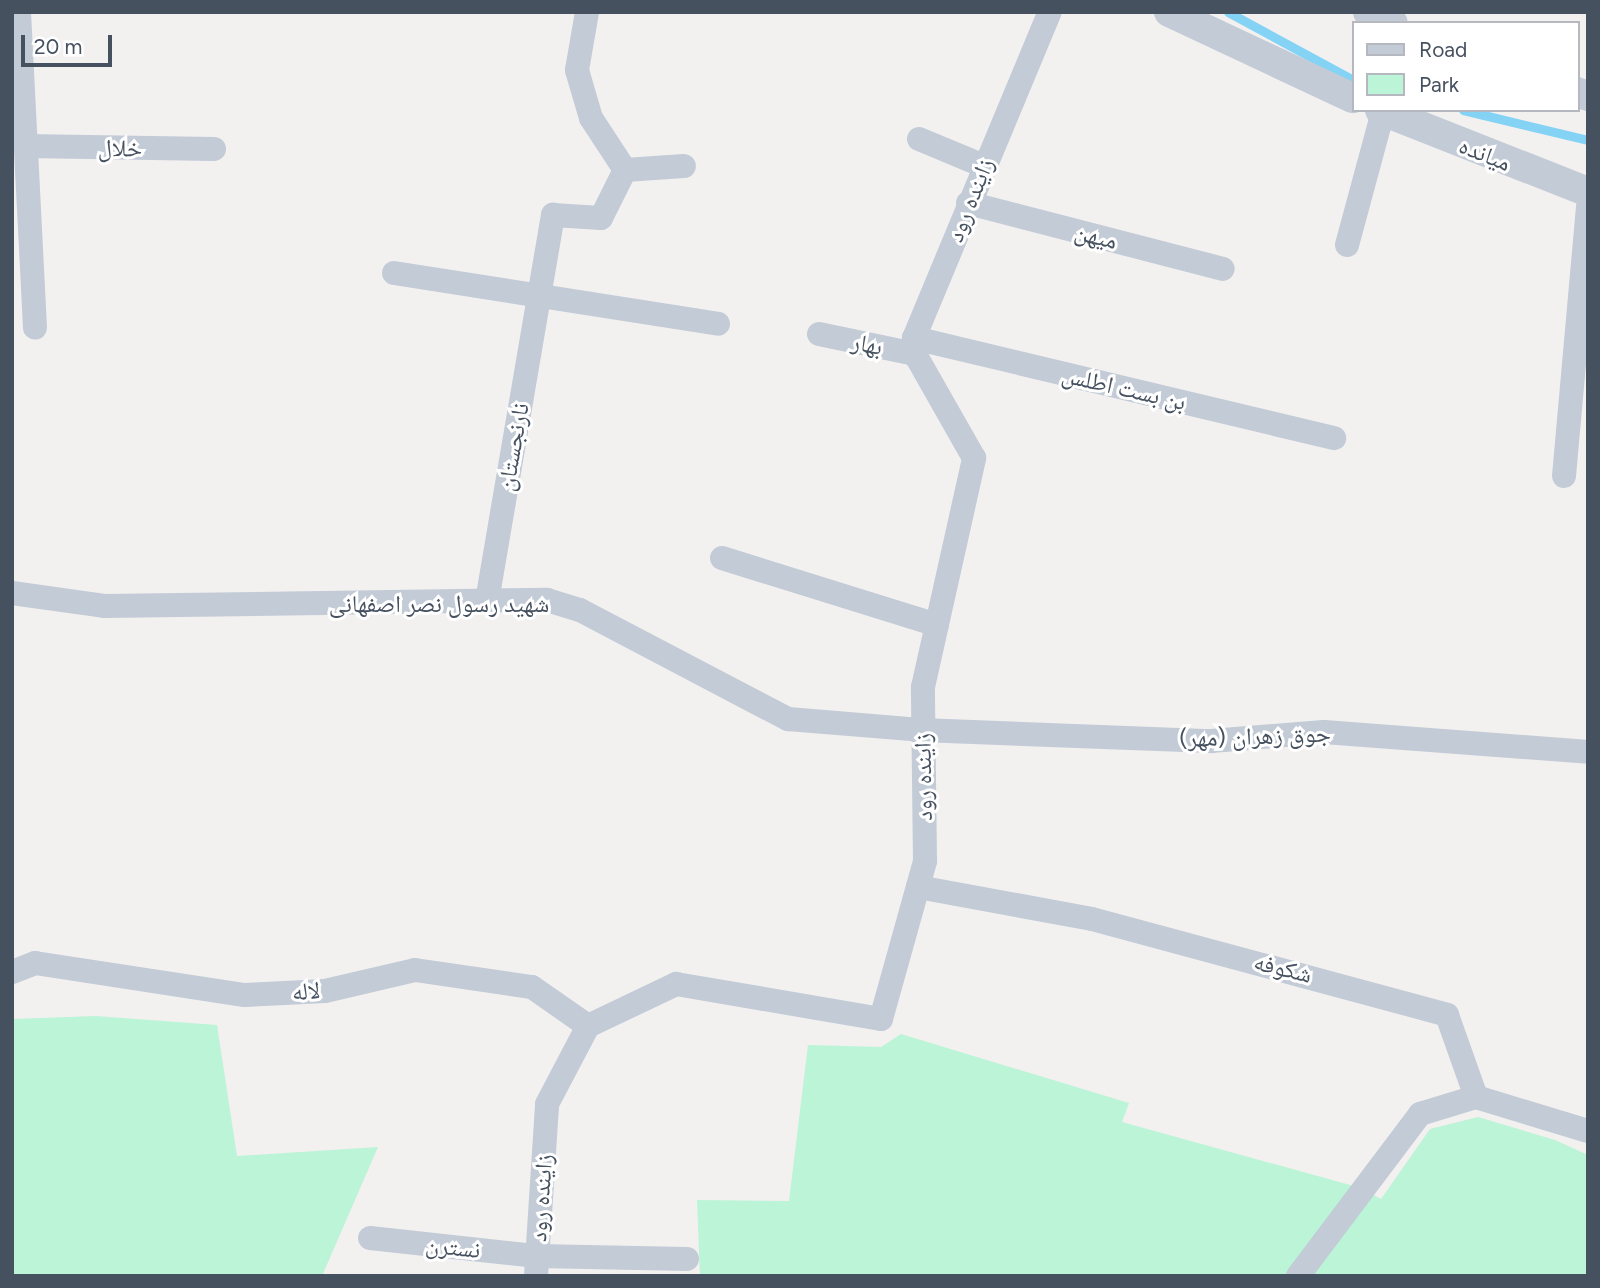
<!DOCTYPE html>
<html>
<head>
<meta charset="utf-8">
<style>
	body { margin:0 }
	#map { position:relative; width:1600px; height:1288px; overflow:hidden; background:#f3f0f0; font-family:Figtree,"Noto Naskh Arabic",sans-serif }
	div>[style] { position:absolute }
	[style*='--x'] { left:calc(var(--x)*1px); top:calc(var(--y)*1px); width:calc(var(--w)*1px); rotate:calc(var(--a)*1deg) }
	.green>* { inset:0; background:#bbf4d6 }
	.stream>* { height:9px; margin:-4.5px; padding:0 4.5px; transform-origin:4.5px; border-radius:4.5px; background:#84d3f5 }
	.minor>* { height:24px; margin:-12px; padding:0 12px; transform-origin:12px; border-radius:12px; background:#c2cbd6 }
	.tertiary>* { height:30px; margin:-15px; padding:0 15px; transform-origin:15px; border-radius:15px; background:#c2cbd6 }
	span { translate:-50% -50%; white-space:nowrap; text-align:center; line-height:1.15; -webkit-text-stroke:6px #fff; paint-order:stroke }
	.street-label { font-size:24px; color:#465160 }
	.frame { position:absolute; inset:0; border:14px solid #465160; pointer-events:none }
	.legend { position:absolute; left:1352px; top:21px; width:228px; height:91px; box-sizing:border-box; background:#fff; border:2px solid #b5b9bf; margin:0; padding:9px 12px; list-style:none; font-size:21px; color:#465160 }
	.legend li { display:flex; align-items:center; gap:14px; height:35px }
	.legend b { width:35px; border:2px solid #b5b9bf }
	.scale { position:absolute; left:21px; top:35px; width:91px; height:32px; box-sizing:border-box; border:4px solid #465160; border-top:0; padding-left:9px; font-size:21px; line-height:24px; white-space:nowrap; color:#465160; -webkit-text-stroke:5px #fff; paint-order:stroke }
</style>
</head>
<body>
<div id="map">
	<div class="green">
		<i style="clip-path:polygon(96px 1016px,217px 1025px,237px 1156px,378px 1147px,322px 1276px,12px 1276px,12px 1019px)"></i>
		<i style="clip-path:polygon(901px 1034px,1129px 1103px,1122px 1122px,1361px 1188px,1381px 1199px,1430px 1129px,1478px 1117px,1555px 1140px,1588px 1155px,1588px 1276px,700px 1276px,697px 1200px,789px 1201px,808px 1045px,881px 1047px)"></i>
	</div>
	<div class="stream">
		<i style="--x:1228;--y:12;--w:142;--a:28.5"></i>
		<i style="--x:1463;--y:110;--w:129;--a:13.5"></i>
	</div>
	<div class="minor">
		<i style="--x:19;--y:12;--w:316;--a:87.1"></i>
		<i style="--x:919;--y:139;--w:70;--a:22.6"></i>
		<i style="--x:25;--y:146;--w:189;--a:0.9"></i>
		<i style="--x:625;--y:170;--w:59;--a:-3.9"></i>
		<i style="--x:968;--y:203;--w:263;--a:14.5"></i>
		<i style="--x:1347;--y:245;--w:138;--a:-74.9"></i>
		<i style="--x:394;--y:273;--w:328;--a:8.9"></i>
		<i style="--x:819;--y:334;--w:98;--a:11.8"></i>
		<i style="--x:914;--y:338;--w:432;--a:13.4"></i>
		<i style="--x:1564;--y:476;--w:270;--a:-84.9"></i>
		<i style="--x:722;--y:558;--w:225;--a:17.3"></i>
		<i style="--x:12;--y:593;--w:93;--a:8"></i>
		<i style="--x:104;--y:606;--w:443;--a:-0.8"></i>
		<i style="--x:547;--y:600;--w:34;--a:17"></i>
		<i style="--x:580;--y:610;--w:235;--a:27.7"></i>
		<i style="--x:788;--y:719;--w:133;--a:4.7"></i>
		<i style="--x:921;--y:730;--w:290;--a:2.2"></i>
		<i style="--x:1211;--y:741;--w:113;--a:-4.6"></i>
		<i style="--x:1324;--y:732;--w:265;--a:4.3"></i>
		<i style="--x:487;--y:601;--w:392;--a:-80.3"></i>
		<i style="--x:553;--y:215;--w:48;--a:3.6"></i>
		<i style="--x:601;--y:218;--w:54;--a:-63.4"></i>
		<i style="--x:625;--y:170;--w:62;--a:-123.2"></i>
		<i style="--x:591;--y:118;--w:50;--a:-106.3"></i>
		<i style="--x:577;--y:70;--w:59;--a:-80.2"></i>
		<i style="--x:918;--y:887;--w:177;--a:10.4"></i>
		<i style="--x:1092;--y:919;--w:368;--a:15.1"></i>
		<i style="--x:1447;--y:1015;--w:87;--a:70.5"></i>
		<i style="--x:1476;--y:1097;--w:117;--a:16.9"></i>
		<i style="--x:12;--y:972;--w:25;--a:-21"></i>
		<i style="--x:35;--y:963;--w:212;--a:8.7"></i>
		<i style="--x:245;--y:995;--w:80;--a:-2.9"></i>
		<i style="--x:325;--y:991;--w:92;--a:-13.1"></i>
		<i style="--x:415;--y:970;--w:118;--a:8.3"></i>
		<i style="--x:532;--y:987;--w:68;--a:34.9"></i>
		<i style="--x:370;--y:1238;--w:168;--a:6.2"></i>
		<i style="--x:537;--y:1256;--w:150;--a:1.1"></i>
		<i style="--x:536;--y:1276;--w:172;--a:-86.3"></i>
		<i style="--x:547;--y:1104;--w:88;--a:-62.3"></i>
		<i style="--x:588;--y:1026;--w:98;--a:-25.5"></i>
		<i style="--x:676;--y:984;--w:208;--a:9.7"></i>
		<i style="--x:881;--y:1019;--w:164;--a:-74.4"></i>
		<i style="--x:925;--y:861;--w:174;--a:-90.7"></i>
		<i style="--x:923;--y:687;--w:235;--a:-77.4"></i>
		<i style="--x:974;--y:458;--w:120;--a:-119.6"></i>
		<i style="--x:915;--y:354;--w:16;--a:-94"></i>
		<i style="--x:914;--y:338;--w:353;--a:-67.4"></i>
		<i style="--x:1298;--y:1276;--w:203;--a:-53"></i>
		<i style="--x:1420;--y:1114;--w:59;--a:-16.9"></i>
	</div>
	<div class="tertiary">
		<i style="--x:1169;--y:12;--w:203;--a:25.1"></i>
		<i style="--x:1368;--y:12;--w:27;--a:24"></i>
		<i style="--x:1577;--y:92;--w:12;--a:20"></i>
		<i style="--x:1380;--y:110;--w:224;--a:21.5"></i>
	</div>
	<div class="street-label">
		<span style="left:120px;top:148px;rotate:1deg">خلال</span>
		<span style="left:1485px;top:154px;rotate:22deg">میانده</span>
		<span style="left:970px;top:200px;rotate:-68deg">زاینده رود</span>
		<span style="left:1096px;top:236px;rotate:14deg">میهن</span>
		<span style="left:867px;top:344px;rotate:11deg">بهار</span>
		<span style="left:1124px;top:388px;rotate:13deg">بن بست اطلس</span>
		<span style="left:513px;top:447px;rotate:-80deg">نارنجستان</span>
		<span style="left:439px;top:604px">شهید رسول نصر اصفهانی</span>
		<span style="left:1255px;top:736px;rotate:-2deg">جوق زهران (مهر)</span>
		<span style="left:923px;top:777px;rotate:-91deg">زاینده رود</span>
		<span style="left:1283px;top:968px;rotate:14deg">شکوفه</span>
		<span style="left:306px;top:991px;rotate:-4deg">لاله</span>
		<span style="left:541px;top:1198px;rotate:-86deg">زاینده رود</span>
		<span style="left:453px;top:1247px;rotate:6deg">نسترن</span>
	</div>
	<div class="frame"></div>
	<ul class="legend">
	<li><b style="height:9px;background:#c2cbd6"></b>Road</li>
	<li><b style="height:19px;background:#bbf4d6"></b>Park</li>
	</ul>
	<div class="scale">20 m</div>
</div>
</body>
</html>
